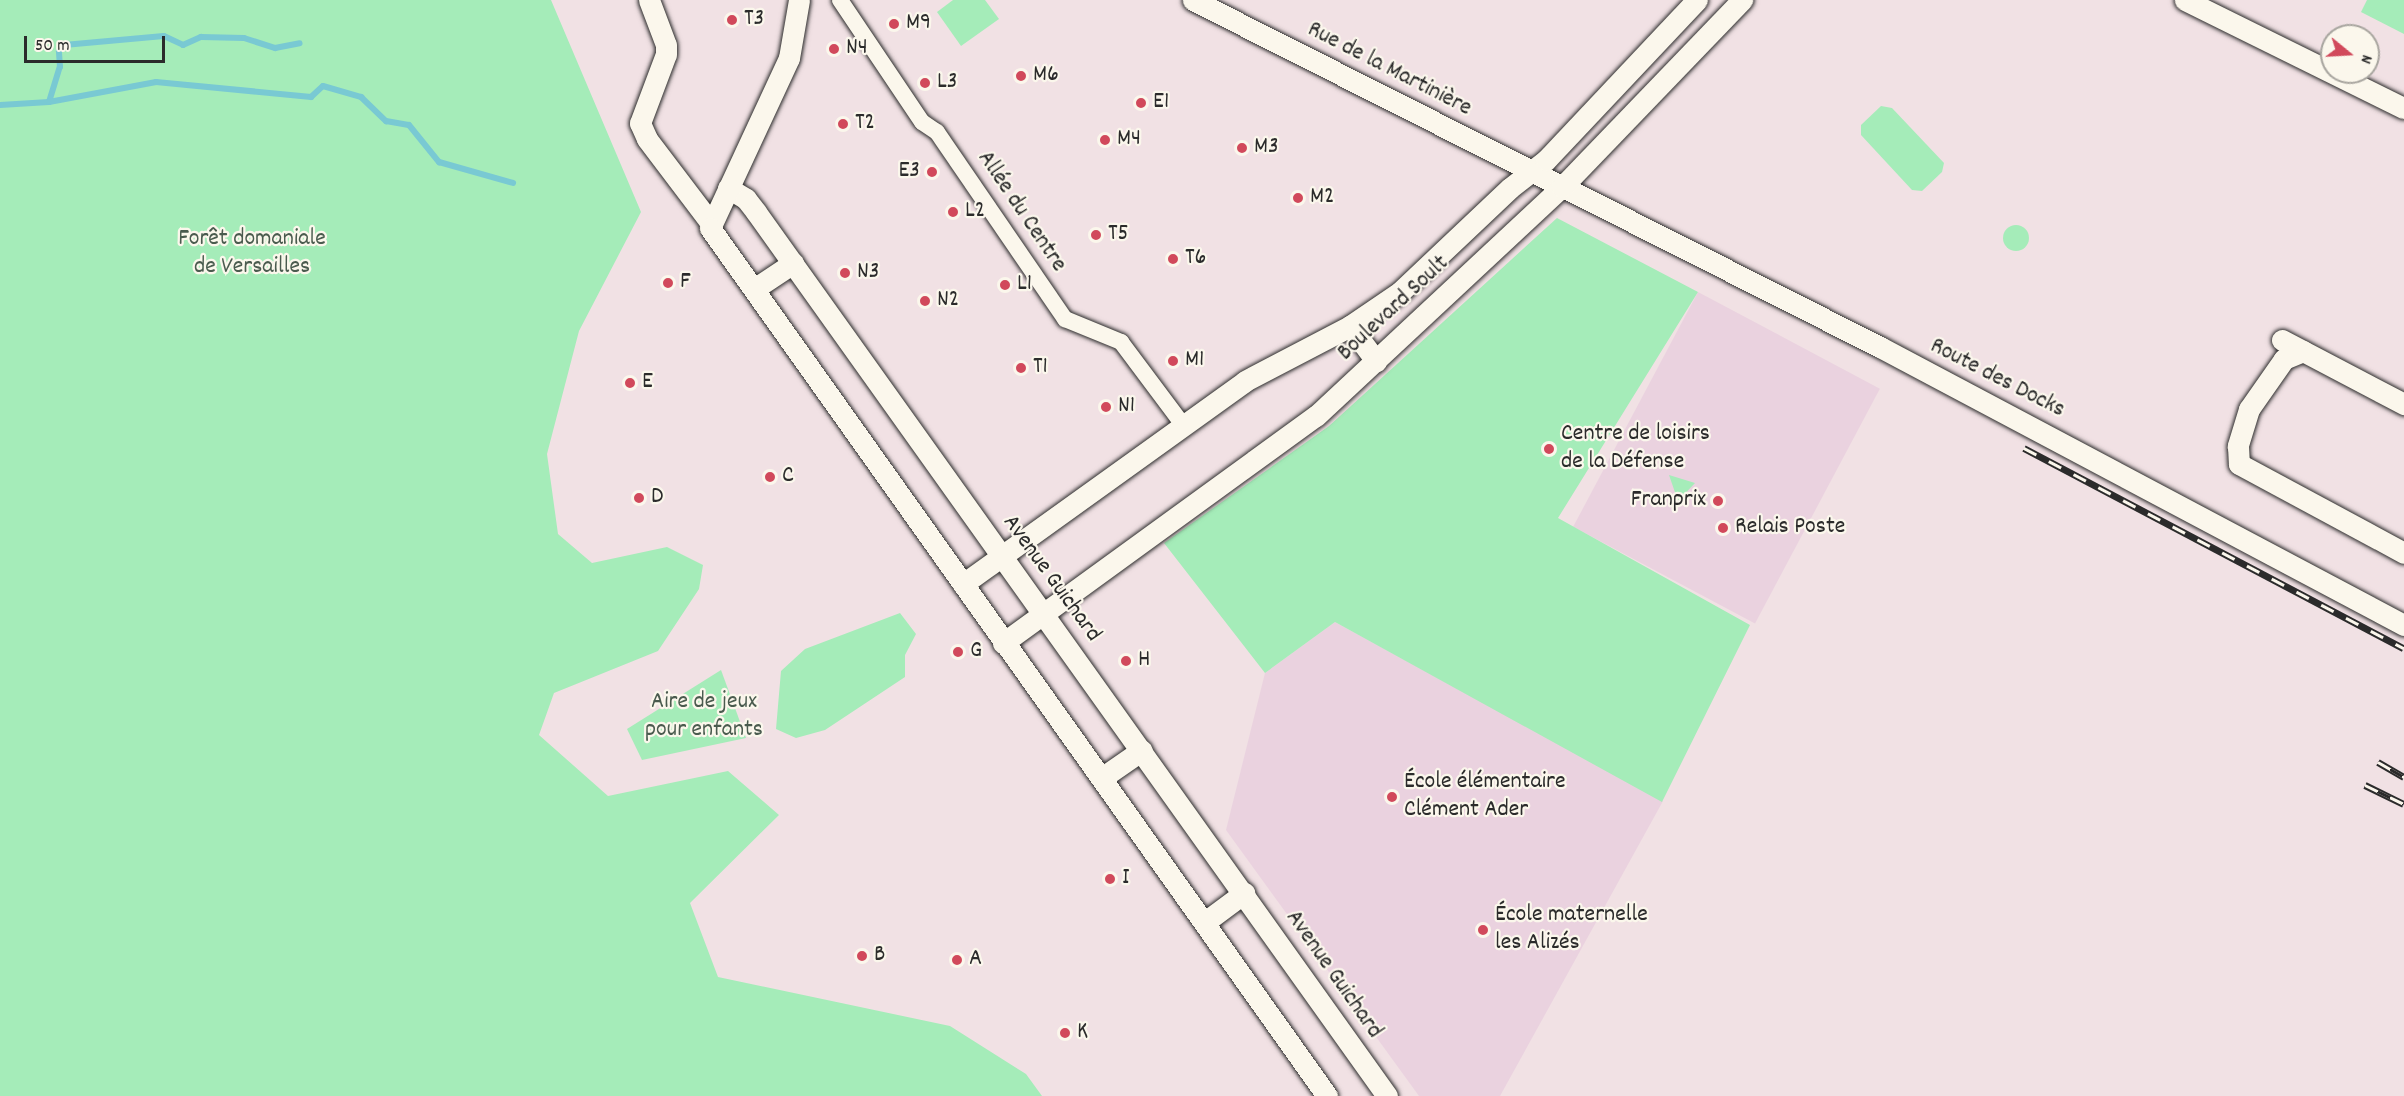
<!DOCTYPE html>
<html>
<head>
<meta charset="utf-8">
<style>
	body { margin:0 }
	#map { position:relative; width:2404px; height:1096px; overflow:hidden; background:#f1e1e4; font-family:Dekko,sans-serif }
	div>[style] { position:absolute }
	[style*='--x'] { left:calc(var(--x)*1px); top:calc(var(--y)*1px); width:calc(var(--w)*1px); rotate:calc(var(--a)*1deg) }
	.built>* { inset:0; background:#ead2df; transform-origin:0 0 }
	.green>* { inset:0; background:#a5ecb9 }
	.round { border-radius:50% }
	.stream>* { height:6px; margin:-3px; padding:0 3px; transform-origin:3px; border-radius:3px; background:#79c9d3 }
	.roads { filter:drop-shadow(0 0 2px #2b2b2b) drop-shadow(0 0 2px #2b2b2b) }
	.pedestrian>* { height:16px; margin:-8px; padding:0 8px; transform-origin:8px; border-radius:8px; background:#fbf7ec }
	.minor>* { height:21px; margin:-10.5px; padding:0 10.5px; transform-origin:10.5px; border-radius:10.5px; background:#fbf7ec }
	.rail>* { height:7px; margin-top:-3.5px; transform-origin:0; background:repeating-linear-gradient(90deg,#fbf7ec 0 14px,#2b2b2b 0 28px); box-sizing:border-box; border-block:2px solid #2b2b2b }
	.dots>* { width:16px; height:16px; translate:-50% -50%; box-sizing:border-box; border:3px solid #fbf7ec; border-radius:50% }
	span { translate:-50% -50%; white-space:nowrap; text-align:center; line-height:1.15; -webkit-text-stroke:4.5px #fbf7ec; paint-order:stroke }
	.poi-label { font-size:24px; color:#2b2b2b }
	.left { translate:0 -50%; text-align:left }
	.right { translate:-100% -50%; text-align:right }
	.street-label { font-size:24px; color:#2b2b2b }
	.park-label { font-size:24px; color:#4a5b4e }
	.north { position:absolute; left:2320px; top:24px; width:60px; height:60px; box-sizing:border-box; background:#fbf7ec; border:2px solid #a8a59f; border-radius:50%; rotate:108deg; font-size:16px; font-weight:700; line-height:24px; text-align:center; color:#2b2b2b }
	.north::after { content:''; display:block; margin:auto; width:21px; height:27px; background:#d1495b; clip-path:polygon(50% 0,100% 100%,50% 72%,0 100%) }
	.scale { position:absolute; left:24px; top:36px; width:141px; height:27px; box-sizing:border-box; border:3px solid #2b2b2b; border-top:0; padding-left:8px; font-size:18px; line-height:21px; white-space:nowrap; color:#2b2b2b; -webkit-text-stroke:4px #fbf7ec; paint-order:stroke }
</style>
</head>
<body>
<div id="map">
	<div class="built">
		<i style="left:1698px;top:292px;width:206px;height:266px;rotate:28deg"></i>
		<i style="clip-path:polygon(1335px 622px,1663px 801px,1500px 1096px,1419px 1096px,1226px 830px,1265px 673px)"></i>
	</div>
	<div class="green">
		<i style="clip-path:polygon(0 0,551px 0,641px 212px,579px 331px,547px 454px,558px 534px,592px 563px,667px 547px,703px 565px,699px 589px,658px 651px,554px 693px,539px 735px,608px 796px,728px 771px,779px 815px,690px 903px,718px 977px,950px 1026px,1026px 1074px,1042px 1096px,0 1096px)"></i>
		<i style="clip-path:polygon(953px 0,985px 0,999px 19px,961px 46px,937px 12px)"></i>
		<i style="clip-path:polygon(2367px 0,2404px 0,2404px 34px,2361px 12px)"></i>
		<i style="clip-path:polygon(1881px 106px,1892px 108px,1944px 163px,1942px 172px,1922px 191px,1912px 190px,1861px 135px,1861px 125px)"></i>
		<i style="clip-path:polygon(1557px 218px,1698px 292px,1558px 518px,1750px 625px,1662px 802px,1335px 622px,1265px 673px,1164px 543px,1329px 426px)"></i>
		<i class="round" style="left:2003px;top:225px;width:26px;height:26px"></i>
		<i style="clip-path:polygon(1669px 475px,1695px 483px,1678px 501px)"></i>
		<i style="clip-path:polygon(900px 613px,916px 634px,905px 655px,905px 677px,825px 730px,796px 738px,776px 729px,781px 671px,805px 649px)"></i>
		<i style="clip-path:polygon(721px 670px,746px 738px,642px 760px,627px 729px)"></i>
	</div>
	<div class="stream">
		<i style="--x:49;--y:102;--w:37;--a:-73"></i>
		<i style="--x:60;--y:67;--w:16;--a:-94"></i>
		<i style="--x:59;--y:51;--w:8;--a:-50"></i>
		<i style="--x:64;--y:45;--w:100;--a:-5.1"></i>
		<i style="--x:164;--y:36;--w:21;--a:25"></i>
		<i style="--x:183;--y:45;--w:20;--a:-24"></i>
		<i style="--x:201;--y:37;--w:43;--a:1.3"></i>
		<i style="--x:244;--y:38;--w:33;--a:18"></i>
		<i style="--x:275;--y:48;--w:25;--a:-11"></i>
		<i style="--x:0;--y:105;--w:49;--a:-3.5"></i>
		<i style="--x:49;--y:102;--w:109;--a:-10.6"></i>
		<i style="--x:156;--y:82;--w:156;--a:5.5"></i>
		<i style="--x:311;--y:97;--w:16;--a:-43"></i>
		<i style="--x:323;--y:86;--w:40;--a:16"></i>
		<i style="--x:361;--y:97;--w:35;--a:44"></i>
		<i style="--x:386;--y:121;--w:23;--a:10"></i>
		<i style="--x:409;--y:125;--w:48;--a:51"></i>
		<i style="--x:439;--y:162;--w:77;--a:15.8"></i>
	</div>
	<div class="roads">
		<div class="pedestrian">
			<i style="--x:840;--y:0;--w:147;--a:56.1"></i>
			<i style="--x:922;--y:122;--w:18;--a:34"></i>
			<i style="--x:937;--y:132;--w:227;--a:55.6"></i>
			<i style="--x:1065;--y:319;--w:61;--a:22.3"></i>
			<i style="--x:1121;--y:342;--w:104;--a:53.2"></i>
		</div>
		<div class="minor">
			<i style="--x:649;--y:0;--w:48;--a:69.3"></i>
			<i style="--x:666;--y:45;--w:9;--a:90"></i>
			<i style="--x:666;--y:54;--w:74;--a:110.6"></i>
			<i style="--x:640;--y:123;--w:17;--a:66"></i>
			<i style="--x:647;--y:139;--w:104;--a:52.8"></i>
			<i style="--x:799;--y:0;--w:59;--a:99.8"></i>
			<i style="--x:789;--y:58;--w:187;--a:114.9"></i>
			<i style="--x:710;--y:228;--w:1065;--a:54.59"></i>
			<i style="--x:1193;--y:0;--w:770;--a:26.8"></i>
			<i style="--x:1880;--y:347;--w:593;--a:27.95"></i>
			<i style="--x:2185;--y:0;--w:244;--a:26.3"></i>
			<i style="--x:728;--y:188;--w:21;--a:31"></i>
			<i style="--x:746;--y:199;--w:16;--a:52"></i>
			<i style="--x:756;--y:212;--w:1086;--a:54.48"></i>
			<i style="--x:754;--y:289;--w:47;--a:-33.7"></i>
			<i style="--x:1350;--y:326;--w:44;--a:53.4"></i>
			<i style="--x:2282;--y:340;--w:138;--a:27.7"></i>
			<i style="--x:2303;--y:351;--w:21;--a:157"></i>
			<i style="--x:2284;--y:359;--w:61;--a:125"></i>
			<i style="--x:2249;--y:409;--w:39;--a:107"></i>
			<i style="--x:2238;--y:446;--w:18;--a:87"></i>
			<i style="--x:2239;--y:464;--w:187;--a:28.3"></i>
			<i style="--x:963;--y:584;--w:347;--a:-35.7"></i>
			<i style="--x:1245;--y:381;--w:119;--a:-27.6"></i>
			<i style="--x:1350;--y:326;--w:60;--a:-34.2"></i>
			<i style="--x:1400;--y:292;--w:151;--a:-43.4"></i>
			<i style="--x:1510;--y:188;--w:46;--a:-37.9"></i>
			<i style="--x:1546;--y:160;--w:220;--a:-46.7"></i>
			<i style="--x:1003;--y:643;--w:387;--a:-36"></i>
			<i style="--x:1316;--y:416;--w:336;--a:-43"></i>
			<i style="--x:1562;--y:187;--w:260;--a:-46.1"></i>
			<i style="--x:1103;--y:777;--w:47;--a:-34.7"></i>
			<i style="--x:1205;--y:922;--w:49;--a:-36.6"></i>
		</div>
	</div>
	<div class="rail">
		<i style="--x:2024;--y:448;--w:429;--a:27.8"></i>
		<i style="--x:2378;--y:762;--w:30;--a:30"></i>
		<i style="--x:2365;--y:785;--w:43;--a:26"></i>
	</div>
	<div class="dots">
		<i style="left:732px;top:20px;background:#d1495b"></i>
		<i style="left:894px;top:24px;background:#d1495b"></i>
		<i style="left:834px;top:49px;background:#d1495b"></i>
		<i style="left:1021px;top:76px;background:#d1495b"></i>
		<i style="left:925px;top:83px;background:#d1495b"></i>
		<i style="left:1141px;top:103px;background:#d1495b"></i>
		<i style="left:843px;top:124px;background:#d1495b"></i>
		<i style="left:1105px;top:140px;background:#d1495b"></i>
		<i style="left:1242px;top:148px;background:#d1495b"></i>
		<i style="left:932px;top:172px;background:#d1495b"></i>
		<i style="left:1298px;top:198px;background:#d1495b"></i>
		<i style="left:953px;top:212px;background:#d1495b"></i>
		<i style="left:1096px;top:235px;background:#d1495b"></i>
		<i style="left:1173px;top:259px;background:#d1495b"></i>
		<i style="left:845px;top:273px;background:#d1495b"></i>
		<i style="left:668px;top:283px;background:#d1495b"></i>
		<i style="left:1005px;top:285px;background:#d1495b"></i>
		<i style="left:925px;top:301px;background:#d1495b"></i>
		<i style="left:1173px;top:361px;background:#d1495b"></i>
		<i style="left:1021px;top:368px;background:#d1495b"></i>
		<i style="left:630px;top:383px;background:#d1495b"></i>
		<i style="left:1106px;top:407px;background:#d1495b"></i>
		<i style="left:1549px;top:449px;background:#d1495b"></i>
		<i style="left:770px;top:477px;background:#d1495b"></i>
		<i style="left:639px;top:498px;background:#d1495b"></i>
		<i style="left:1718px;top:501px;background:#d1495b"></i>
		<i style="left:1723px;top:528px;background:#d1495b"></i>
		<i style="left:958px;top:652px;background:#d1495b"></i>
		<i style="left:1126px;top:661px;background:#d1495b"></i>
		<i style="left:1392px;top:797px;background:#d1495b"></i>
		<i style="left:1110px;top:879px;background:#d1495b"></i>
		<i style="left:1483px;top:930px;background:#d1495b"></i>
		<i style="left:862px;top:956px;background:#d1495b"></i>
		<i style="left:957px;top:960px;background:#d1495b"></i>
		<i style="left:1065px;top:1033px;background:#d1495b"></i>
	</div>
	<div class="poi-label">
		<span class="left" style="left:744px;top:20px">T3</span>
		<span class="left" style="left:906px;top:24px">M9</span>
		<span class="left" style="left:846px;top:49px">N4</span>
		<span class="left" style="left:1033px;top:76px">M6</span>
		<span class="left" style="left:937px;top:83px">L3</span>
		<span class="left" style="left:1153px;top:103px">E1</span>
		<span class="left" style="left:855px;top:124px">T2</span>
		<span class="left" style="left:1117px;top:140px">M4</span>
		<span class="left" style="left:1254px;top:148px">M3</span>
		<span class="right" style="left:920px;top:172px">E3</span>
		<span class="left" style="left:1310px;top:198px">M2</span>
		<span class="left" style="left:965px;top:212px">L2</span>
		<span class="left" style="left:1108px;top:235px">T5</span>
		<span class="left" style="left:1185px;top:259px">T6</span>
		<span class="left" style="left:857px;top:273px">N3</span>
		<span class="left" style="left:680px;top:283px">F</span>
		<span class="left" style="left:1017px;top:285px">L1</span>
		<span class="left" style="left:937px;top:301px">N2</span>
		<span class="left" style="left:1185px;top:361px">M1</span>
		<span class="left" style="left:1033px;top:368px">T1</span>
		<span class="left" style="left:642px;top:383px">E</span>
		<span class="left" style="left:1118px;top:407px">N1</span>
		<span class="left" style="left:1561px;top:449px">Centre de loisirs<br>de la Défense</span>
		<span class="left" style="left:782px;top:477px">C</span>
		<span class="left" style="left:651px;top:498px">D</span>
		<span class="right" style="left:1706px;top:501px">Franprix</span>
		<span class="left" style="left:1735px;top:528px">Relais Poste</span>
		<span class="left" style="left:970px;top:652px">G</span>
		<span class="left" style="left:1138px;top:661px">H</span>
		<span class="left" style="left:1404px;top:797px">École élémentaire<br>Clément Ader</span>
		<span class="left" style="left:1122px;top:879px">I</span>
		<span class="left" style="left:1495px;top:930px">École maternelle<br>les Alizés</span>
		<span class="left" style="left:874px;top:956px">B</span>
		<span class="left" style="left:969px;top:960px">A</span>
		<span class="left" style="left:1077px;top:1033px">K</span>
	</div>
	<div class="street-label">
		<span style="left:1389px;top:70px;rotate:27deg">Rue de la Martinière</span>
		<span style="left:1021px;top:212px;rotate:56deg">Allée du Centre</span>
		<span style="left:1394px;top:309px;rotate:-43deg">Boulevard Soult</span>
		<span style="left:1997px;top:379px;rotate:27deg">Route des Docks</span>
		<span style="left:1051px;top:579px;rotate:54deg">Avenue Guichard</span>
		<span style="left:1333px;top:975px;rotate:55deg">Avenue Guichard</span>
	</div>
	<div class="park-label">
		<span style="left:252px;top:254px">Forêt domaniale<br>de Versailles</span>
		<span style="left:704px;top:717px">Aire de jeux<br>pour enfants</span>
	</div>
	<div class="north">N</div>
	<div class="scale">50 m</div>
</div>
</body>
</html>
